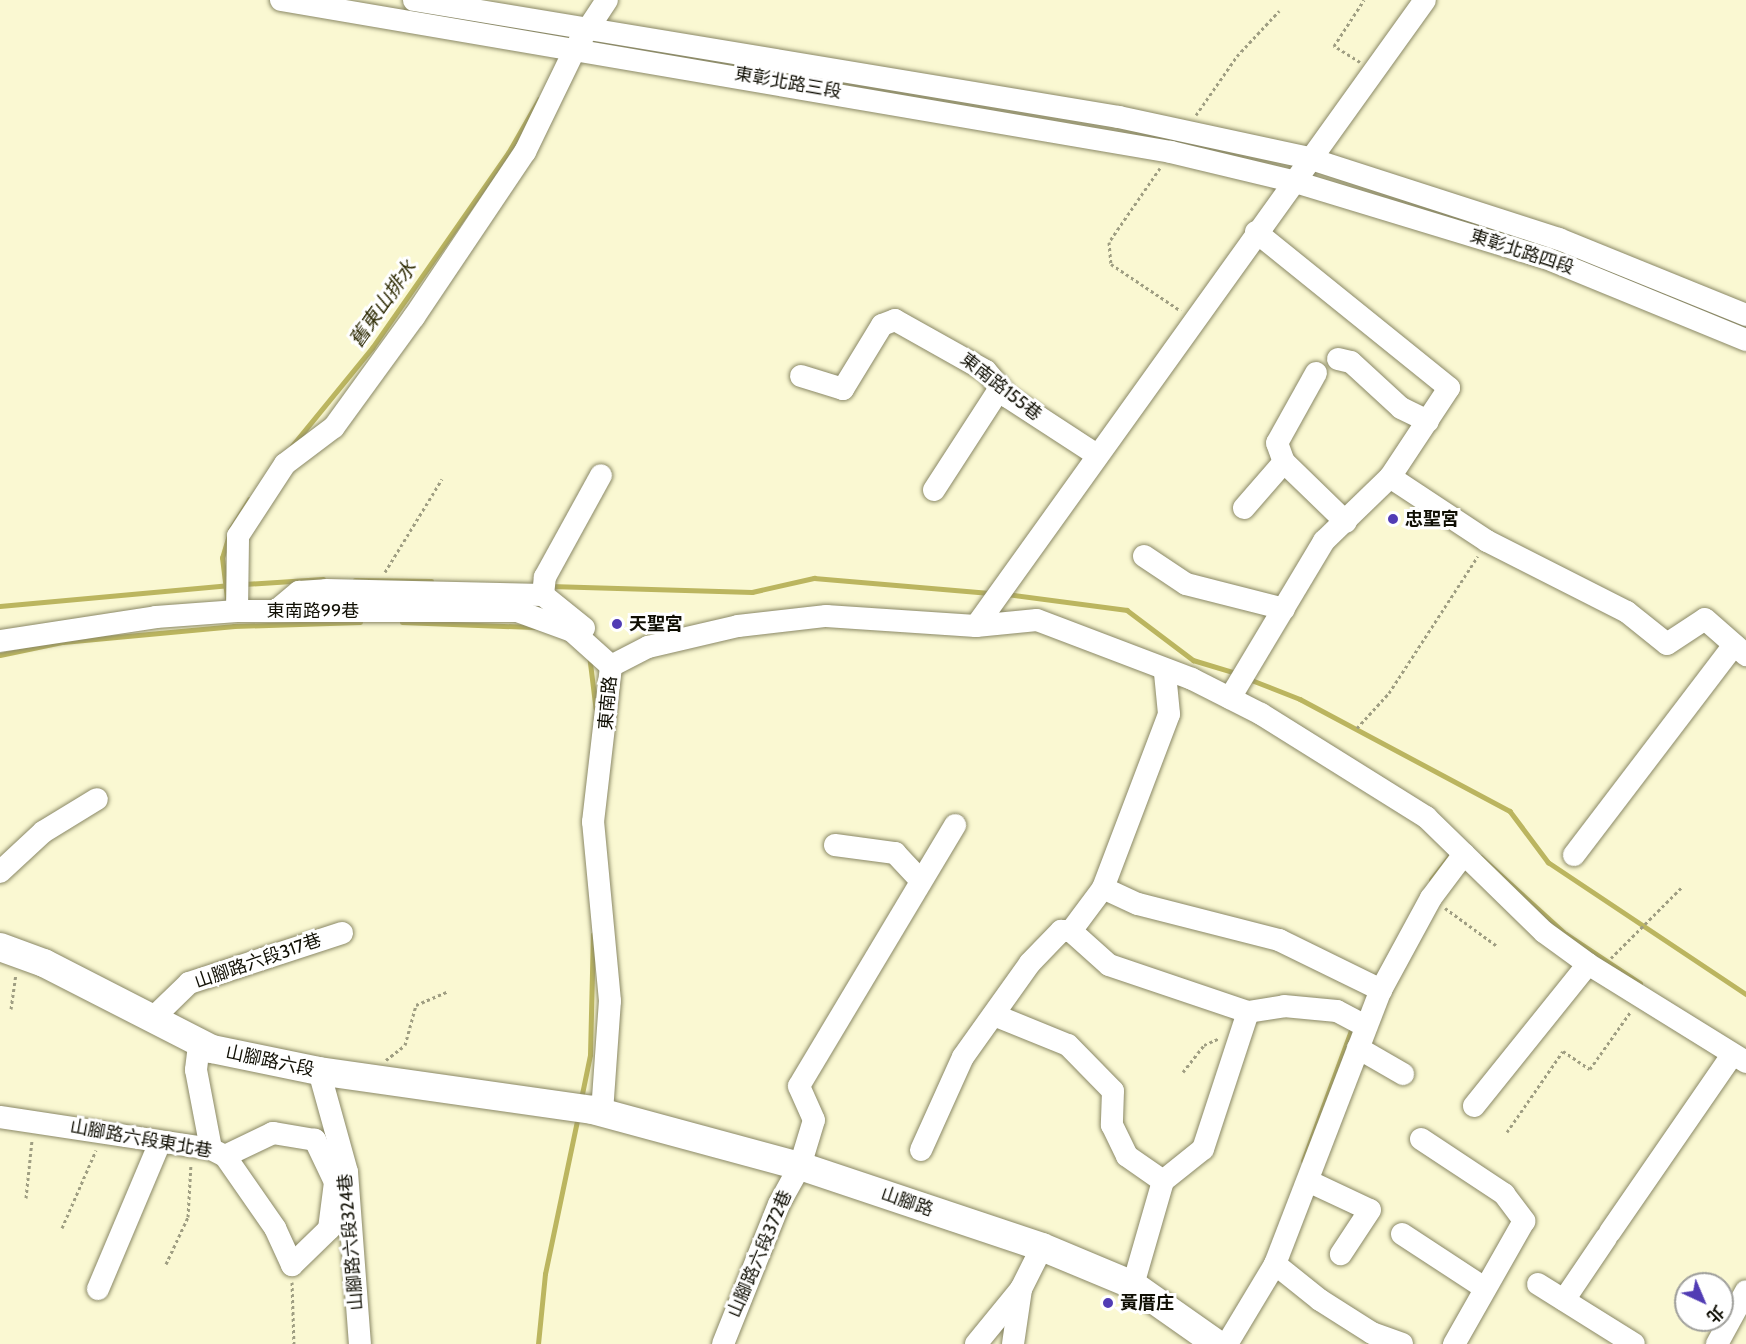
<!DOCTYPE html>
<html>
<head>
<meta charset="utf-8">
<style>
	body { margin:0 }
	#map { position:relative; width:1746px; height:1344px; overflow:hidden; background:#faf8d2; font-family:Cabin,"Noto Sans TC",sans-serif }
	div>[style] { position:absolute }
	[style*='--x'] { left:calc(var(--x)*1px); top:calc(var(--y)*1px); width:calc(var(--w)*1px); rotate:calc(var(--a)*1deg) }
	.stream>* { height:4.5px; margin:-2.25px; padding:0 2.25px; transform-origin:2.25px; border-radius:2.25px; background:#bbb55f }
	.path>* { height:3px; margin-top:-1.5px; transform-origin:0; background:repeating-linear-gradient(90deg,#9f9e82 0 3px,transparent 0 6px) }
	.roads { filter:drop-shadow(0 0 2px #8a8866) drop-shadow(0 0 2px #8a8866) }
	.minor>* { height:22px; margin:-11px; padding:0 11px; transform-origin:11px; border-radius:11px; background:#fff }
	.major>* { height:28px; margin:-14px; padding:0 14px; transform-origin:14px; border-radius:14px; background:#fff }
	.dots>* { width:16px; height:16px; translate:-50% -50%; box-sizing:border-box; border:3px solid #fff; border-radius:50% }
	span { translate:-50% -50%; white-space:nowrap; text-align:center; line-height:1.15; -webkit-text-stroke:6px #fff; paint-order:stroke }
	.street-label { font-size:18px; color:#100f04 }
	.poi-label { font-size:18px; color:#100f04; font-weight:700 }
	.left { translate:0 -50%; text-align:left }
	.water-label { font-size:20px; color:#2f2c05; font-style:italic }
	.north { position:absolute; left:1674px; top:1272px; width:60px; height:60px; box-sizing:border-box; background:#fff; border:2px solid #9f9f9b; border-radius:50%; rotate:136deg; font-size:16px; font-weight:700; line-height:24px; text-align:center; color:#100f04 }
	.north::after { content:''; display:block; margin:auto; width:21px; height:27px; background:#513cb4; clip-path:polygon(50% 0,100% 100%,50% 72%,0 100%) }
</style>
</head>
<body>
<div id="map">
	<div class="stream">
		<i style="--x:292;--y:446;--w:127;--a:-50.8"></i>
		<i style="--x:372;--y:348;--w:238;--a:-55.1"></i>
		<i style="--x:508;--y:153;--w:62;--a:-60.1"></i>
		<i style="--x:230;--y:530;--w:36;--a:-58"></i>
		<i style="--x:355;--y:580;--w:76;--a:0.8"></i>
		<i style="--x:244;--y:584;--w:79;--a:-3.6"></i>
		<i style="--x:550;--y:586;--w:202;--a:1.7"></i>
		<i style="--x:752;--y:592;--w:64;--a:-12.7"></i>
		<i style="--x:814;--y:578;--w:176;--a:4.9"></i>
		<i style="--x:1007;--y:594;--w:121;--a:7.6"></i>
		<i style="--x:1127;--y:610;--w:83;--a:37.1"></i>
		<i style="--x:1193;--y:660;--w:45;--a:16.8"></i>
		<i style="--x:227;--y:598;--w:40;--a:-97.1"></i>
		<i style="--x:222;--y:558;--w:21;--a:-73"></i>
		<i style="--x:0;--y:606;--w:231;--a:-5.2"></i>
		<i style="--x:402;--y:622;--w:132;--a:2.2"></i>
		<i style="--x:0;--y:655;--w:64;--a:-11.7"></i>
		<i style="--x:63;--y:642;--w:172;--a:-5.3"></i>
		<i style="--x:234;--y:626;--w:126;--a:-1.8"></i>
		<i style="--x:590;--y:659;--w:49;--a:83"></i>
		<i style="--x:1249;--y:679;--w:55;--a:21.4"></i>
		<i style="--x:1300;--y:699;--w:238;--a:28.1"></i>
		<i style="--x:1510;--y:811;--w:64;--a:53.3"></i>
		<i style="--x:1548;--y:862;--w:238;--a:33.7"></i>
		<i style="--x:1481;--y:857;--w:115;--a:42.2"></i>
		<i style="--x:1566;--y:934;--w:89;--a:33.5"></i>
		<i style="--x:1431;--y:880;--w:36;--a:-52"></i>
		<i style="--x:581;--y:1099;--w:45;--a:-78.4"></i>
		<i style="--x:590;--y:1055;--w:120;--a:-88.6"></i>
		<i style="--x:1303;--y:1161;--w:142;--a:-69.8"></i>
		<i style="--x:538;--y:1344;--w:70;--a:-84.3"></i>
		<i style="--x:545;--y:1274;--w:161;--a:-78.2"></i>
	</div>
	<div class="path">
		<i style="--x:1360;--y:62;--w:31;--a:-148"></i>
		<i style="--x:1334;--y:46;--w:55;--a:-56.9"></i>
		<i style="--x:1196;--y:115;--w:72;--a:-55.2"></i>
		<i style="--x:1237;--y:56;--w:62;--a:-47"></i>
		<i style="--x:1160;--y:168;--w:90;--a:124.6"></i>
		<i style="--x:1109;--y:242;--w:22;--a:85"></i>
		<i style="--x:1111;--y:264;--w:84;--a:33.9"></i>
		<i style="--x:385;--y:572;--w:109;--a:-58.5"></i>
		<i style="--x:1357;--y:728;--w:47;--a:-47.6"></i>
		<i style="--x:1389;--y:693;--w:163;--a:-57"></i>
		<i style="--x:1445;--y:908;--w:64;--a:36.2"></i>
		<i style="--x:1611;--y:958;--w:100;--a:-45"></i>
		<i style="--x:11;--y:1009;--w:34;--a:-82"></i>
		<i style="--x:386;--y:1060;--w:24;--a:-38"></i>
		<i style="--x:405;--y:1045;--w:41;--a:-74.6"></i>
		<i style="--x:416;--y:1005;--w:34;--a:-23"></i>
		<i style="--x:1183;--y:1072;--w:34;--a:-52"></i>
		<i style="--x:1204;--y:1045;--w:17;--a:-24"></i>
		<i style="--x:1507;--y:1132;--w:98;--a:-55.3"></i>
		<i style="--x:1563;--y:1051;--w:32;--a:34"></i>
		<i style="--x:1590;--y:1069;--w:71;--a:-54.7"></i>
		<i style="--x:26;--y:1198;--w:58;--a:-84.1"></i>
		<i style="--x:62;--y:1228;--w:85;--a:-66.4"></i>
		<i style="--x:166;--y:1264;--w:52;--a:-64.9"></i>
		<i style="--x:188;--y:1217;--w:53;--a:-86.8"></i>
		<i style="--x:292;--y:1282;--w:62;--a:88.2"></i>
	</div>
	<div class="roads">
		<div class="minor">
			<i style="--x:281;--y:0;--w:903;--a:9.69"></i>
			<i style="--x:1171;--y:152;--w:124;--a:13.5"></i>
			<i style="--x:1292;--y:181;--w:265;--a:16.9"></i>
			<i style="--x:1546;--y:258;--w:216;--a:22.3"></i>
			<i style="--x:414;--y:0;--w:715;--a:9.42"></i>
			<i style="--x:1119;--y:117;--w:193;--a:12.2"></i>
			<i style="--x:1308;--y:158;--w:264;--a:17.9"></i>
			<i style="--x:1559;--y:239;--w:202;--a:22.1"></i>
			<i style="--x:1256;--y:232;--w:248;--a:38.9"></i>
			<i style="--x:1449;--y:388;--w:107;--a:123.5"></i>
			<i style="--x:1390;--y:477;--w:116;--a:33.4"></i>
			<i style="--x:1487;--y:541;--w:157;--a:26.9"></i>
			<i style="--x:1627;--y:612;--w:51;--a:38.7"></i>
			<i style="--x:1667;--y:644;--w:45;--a:-33.3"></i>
			<i style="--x:1705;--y:619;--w:55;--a:41.3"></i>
			<i style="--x:1338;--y:359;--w:13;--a:13"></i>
			<i style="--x:1351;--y:362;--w:68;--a:42.6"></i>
			<i style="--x:1401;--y:408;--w:30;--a:26"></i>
			<i style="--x:1316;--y:373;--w:80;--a:119.1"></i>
			<i style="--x:1277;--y:443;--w:20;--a:70"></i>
			<i style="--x:1284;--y:462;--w:86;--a:44.1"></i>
			<i style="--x:801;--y:376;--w:44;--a:17.2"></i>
			<i style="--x:843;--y:389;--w:75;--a:-58.6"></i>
			<i style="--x:882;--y:325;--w:14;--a:-21"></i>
			<i style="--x:895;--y:320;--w:104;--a:29.3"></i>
			<i style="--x:986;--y:371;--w:34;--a:50"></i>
			<i style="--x:1008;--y:397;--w:106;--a:33.1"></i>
			<i style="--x:934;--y:490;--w:121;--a:-57.1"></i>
			<i style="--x:1244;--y:508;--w:61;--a:-49"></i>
			<i style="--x:1144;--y:556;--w:50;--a:33.7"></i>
			<i style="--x:1186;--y:584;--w:101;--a:14.3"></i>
			<i style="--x:237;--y:611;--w:75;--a:-89.2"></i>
			<i style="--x:238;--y:536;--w:86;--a:-56.9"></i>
			<i style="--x:285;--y:464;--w:61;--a:-37.1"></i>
			<i style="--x:334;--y:427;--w:136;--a:-54"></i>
			<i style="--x:414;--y:317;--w:199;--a:-56.1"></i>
			<i style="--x:525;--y:152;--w:117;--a:-64.1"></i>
			<i style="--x:576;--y:47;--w:56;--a:-56.6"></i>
			<i style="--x:276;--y:611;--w:30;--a:-40"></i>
			<i style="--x:299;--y:592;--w:27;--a:-4"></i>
			<i style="--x:326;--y:590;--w:217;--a:1.3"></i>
			<i style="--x:976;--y:626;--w:770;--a:-54.35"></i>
			<i style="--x:584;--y:628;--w:53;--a:-141.2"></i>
			<i style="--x:543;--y:595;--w:18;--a:-84"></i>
			<i style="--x:545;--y:577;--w:116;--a:-61.2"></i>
			<i style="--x:0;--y:641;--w:158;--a:-8.7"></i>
			<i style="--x:156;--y:617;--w:81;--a:-4.2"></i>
			<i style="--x:237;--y:611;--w:280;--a:0"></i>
			<i style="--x:517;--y:611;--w:59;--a:20"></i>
			<i style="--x:572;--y:631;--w:52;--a:41.9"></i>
			<i style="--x:611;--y:666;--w:42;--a:-27.2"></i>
			<i style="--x:648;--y:647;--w:92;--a:-13.1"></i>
			<i style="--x:738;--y:626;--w:89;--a:-6.5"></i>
			<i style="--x:826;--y:616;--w:150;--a:3.8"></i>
			<i style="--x:976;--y:626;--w:61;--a:-5.6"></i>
			<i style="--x:1037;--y:620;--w:166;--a:20.8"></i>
			<i style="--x:1192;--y:679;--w:77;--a:26.9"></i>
			<i style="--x:1261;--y:714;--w:195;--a:32"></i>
			<i style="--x:1426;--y:817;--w:165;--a:44.3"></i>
			<i style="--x:1544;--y:932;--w:54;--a:36"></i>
			<i style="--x:1588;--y:964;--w:186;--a:31.8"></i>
			<i style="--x:1230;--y:698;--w:183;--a:-59.1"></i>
			<i style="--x:1324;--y:541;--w:92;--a:-44.1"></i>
			<i style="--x:835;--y:845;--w:61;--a:7.6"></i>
			<i style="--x:895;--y:853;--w:35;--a:47"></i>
			<i style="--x:1574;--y:855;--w:264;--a:-52.7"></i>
			<i style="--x:0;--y:872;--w:59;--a:-42.9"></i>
			<i style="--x:43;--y:832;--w:63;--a:-31.4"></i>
			<i style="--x:1103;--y:888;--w:38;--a:25"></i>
			<i style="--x:1138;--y:904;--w:146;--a:14.3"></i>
			<i style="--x:1279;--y:940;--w:114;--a:26.1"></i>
			<i style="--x:1071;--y:931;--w:51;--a:41.8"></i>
			<i style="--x:1109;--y:965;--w:147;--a:18.7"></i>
			<i style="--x:1248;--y:1012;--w:36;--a:-9"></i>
			<i style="--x:1284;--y:1006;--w:53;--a:5.4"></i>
			<i style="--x:1337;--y:1011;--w:32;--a:28"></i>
			<i style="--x:994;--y:1015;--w:80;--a:22.1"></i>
			<i style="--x:1068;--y:1045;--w:64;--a:45.6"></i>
			<i style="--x:1113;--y:1091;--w:34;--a:92"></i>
			<i style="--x:1112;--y:1125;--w:34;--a:64"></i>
			<i style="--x:1127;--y:1156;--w:44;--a:34.8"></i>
			<i style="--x:151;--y:1020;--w:53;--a:-44.2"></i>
			<i style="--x:189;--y:983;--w:161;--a:-18.1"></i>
			<i style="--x:199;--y:1045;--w:25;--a:97"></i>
			<i style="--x:196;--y:1070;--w:80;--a:79.2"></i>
			<i style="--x:1358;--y:1048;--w:52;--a:30"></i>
			<i style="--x:319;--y:1071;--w:105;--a:74.5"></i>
			<i style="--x:347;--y:1172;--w:172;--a:85.7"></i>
			<i style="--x:1474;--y:1106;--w:182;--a:-51.2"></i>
			<i style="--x:602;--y:1112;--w:111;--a:-85.9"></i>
			<i style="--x:610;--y:1001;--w:180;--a:-95.4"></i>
			<i style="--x:593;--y:822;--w:157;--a:-83.4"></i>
			<i style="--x:0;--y:1117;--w:213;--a:8.6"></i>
			<i style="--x:211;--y:1149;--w:16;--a:27"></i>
			<i style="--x:225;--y:1156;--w:88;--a:55.2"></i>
			<i style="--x:275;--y:1228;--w:41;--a:65.3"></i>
			<i style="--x:292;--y:1265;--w:52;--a:-44.2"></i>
			<i style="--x:329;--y:1229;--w:47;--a:-82.7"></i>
			<i style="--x:335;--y:1182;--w:47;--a:-115.5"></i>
			<i style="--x:315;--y:1140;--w:43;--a:-170.5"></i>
			<i style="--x:273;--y:1133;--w:53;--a:154.4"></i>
			<i style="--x:1421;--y:1139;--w:100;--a:33.5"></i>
			<i style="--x:1504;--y:1194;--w:34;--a:53"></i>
			<i style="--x:1524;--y:1221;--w:142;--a:119.6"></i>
			<i style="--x:921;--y:1150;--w:102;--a:-65.7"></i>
			<i style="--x:963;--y:1057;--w:115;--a:-54.5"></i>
			<i style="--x:1030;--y:963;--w:45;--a:-45.9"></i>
			<i style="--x:1061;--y:931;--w:10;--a:0"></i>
			<i style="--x:1071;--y:931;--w:54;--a:-53.3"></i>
			<i style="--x:1103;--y:888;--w:186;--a:-69.2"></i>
			<i style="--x:1169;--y:714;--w:41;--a:-95.6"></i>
			<i style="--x:1308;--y:1181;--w:68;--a:25.1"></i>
			<i style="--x:1370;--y:1210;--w:53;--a:123.4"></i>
			<i style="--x:1610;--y:1232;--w:215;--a:-55.4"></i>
			<i style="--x:1402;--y:1234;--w:97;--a:33.2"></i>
			<i style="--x:1275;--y:1264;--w:58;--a:38.7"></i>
			<i style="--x:1320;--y:1300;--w:62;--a:32.4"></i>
			<i style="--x:1372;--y:1333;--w:32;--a:20"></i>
			<i style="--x:1538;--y:1284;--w:113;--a:32"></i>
			<i style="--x:1133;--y:1285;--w:108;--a:-73.9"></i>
			<i style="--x:1163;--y:1181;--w:51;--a:-38.7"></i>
			<i style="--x:1203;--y:1149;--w:144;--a:-71.8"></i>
			<i style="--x:98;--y:1289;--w:160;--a:-67.1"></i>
			<i style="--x:1564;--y:1300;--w:75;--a:-55.9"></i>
			<i style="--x:723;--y:1344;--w:151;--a:-68.2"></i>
			<i style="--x:779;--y:1204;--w:43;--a:-61.1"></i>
			<i style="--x:800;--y:1166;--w:48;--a:-73.1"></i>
			<i style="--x:814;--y:1120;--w:37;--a:-114"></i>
			<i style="--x:799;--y:1086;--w:304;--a:-59.1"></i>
			<i style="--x:976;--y:1344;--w:71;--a:-50.7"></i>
			<i style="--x:1013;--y:1344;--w:56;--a:-81.7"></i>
			<i style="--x:1021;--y:1289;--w:47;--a:-63.4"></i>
			<i style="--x:1227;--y:1344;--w:93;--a:-59"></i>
			<i style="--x:1275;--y:1264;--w:294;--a:-68.9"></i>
			<i style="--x:1381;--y:990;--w:105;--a:-61.5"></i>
			<i style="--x:1431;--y:898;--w:55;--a:-53.1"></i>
			<i style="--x:1717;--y:1344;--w:60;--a:-61.3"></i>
		</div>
		<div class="major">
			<i style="--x:0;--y:947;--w:47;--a:20"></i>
			<i style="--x:44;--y:963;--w:189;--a:27.1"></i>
			<i style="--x:212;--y:1049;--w:109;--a:11.6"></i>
			<i style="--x:319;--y:1071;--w:276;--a:8.1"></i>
			<i style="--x:592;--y:1110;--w:215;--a:15.1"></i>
			<i style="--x:800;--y:1166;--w:255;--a:18.5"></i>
			<i style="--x:1042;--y:1247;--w:99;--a:22.7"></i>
			<i style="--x:1133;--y:1285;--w:103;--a:35.1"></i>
		</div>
	</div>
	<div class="dots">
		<i style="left:1393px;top:519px;background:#513cb4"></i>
		<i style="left:617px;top:624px;background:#513cb4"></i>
		<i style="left:1108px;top:1303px;background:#513cb4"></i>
	</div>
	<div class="street-label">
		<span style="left:788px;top:83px;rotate:10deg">東彰北路三段</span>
		<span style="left:1522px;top:252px;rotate:18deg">東彰北路四段</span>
		<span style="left:1001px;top:387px;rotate:38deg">東南路155巷</span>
		<span style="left:313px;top:611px">東南路99巷</span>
		<span style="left:608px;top:703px;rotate:-85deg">東南路</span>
		<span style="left:258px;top:961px;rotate:-19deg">山腳路六段317巷</span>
		<span style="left:270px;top:1061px;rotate:12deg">山腳路六段</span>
		<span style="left:141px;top:1139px;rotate:10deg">山腳路六段東北巷</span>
		<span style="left:907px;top:1202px;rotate:19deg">山腳路</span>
		<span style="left:351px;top:1242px;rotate:-95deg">山腳路六段324巷</span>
		<span style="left:760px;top:1254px;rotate:-67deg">山腳路六段372巷</span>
	</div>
	<div class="poi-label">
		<span class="left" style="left:1405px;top:519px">忠聖宮</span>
		<span class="left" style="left:629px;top:624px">天聖宮</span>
		<span class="left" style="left:1120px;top:1303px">黃厝庄</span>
	</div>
	<div class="water-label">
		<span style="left:383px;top:304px;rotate:-55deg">舊東山排水</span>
	</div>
	<div class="north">北</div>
</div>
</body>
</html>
